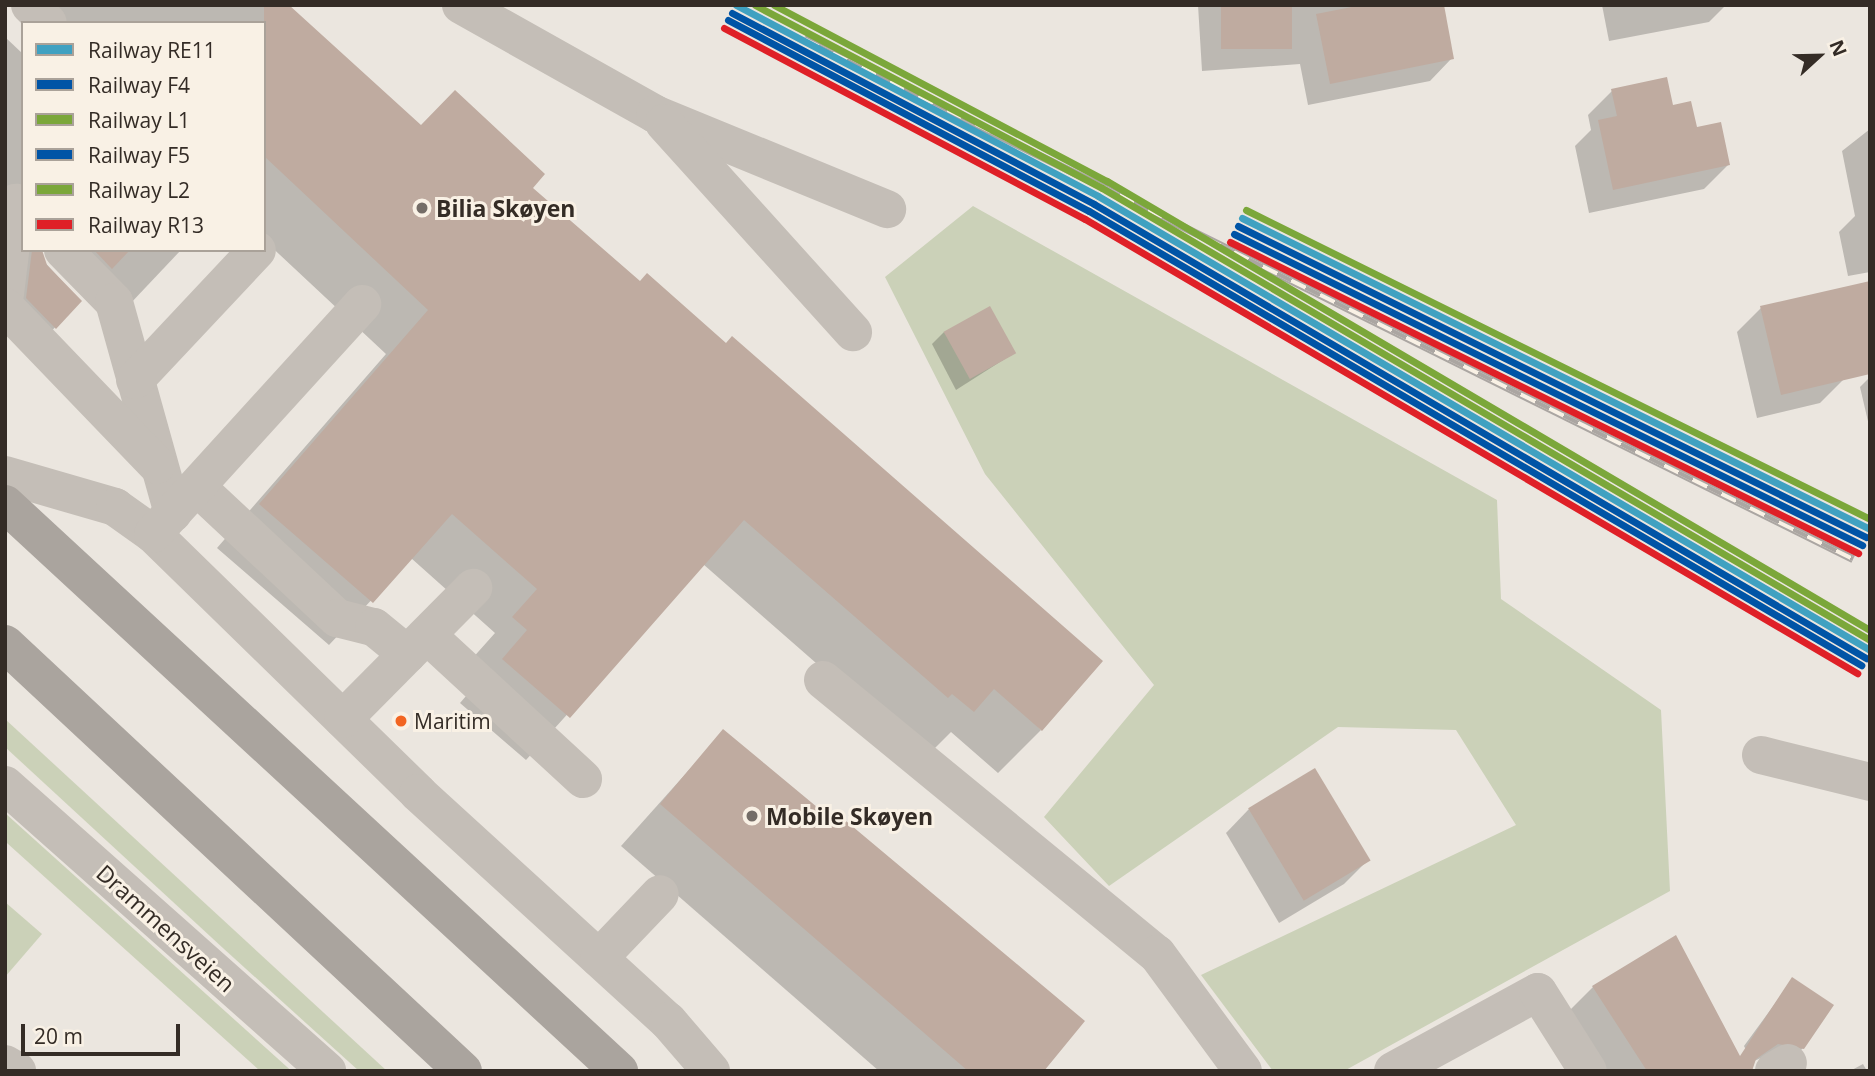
<!DOCTYPE html>
<html>
<head>
<meta charset="utf-8">
<style>
	body { margin:0 }
	#map { position:relative; width:1875px; height:1076px; overflow:hidden; background:#ebe6df; font-family:"Open Sans",sans-serif }
	div>[style] { position:absolute }
	[style*='--x'] { left:calc(var(--x)*1px); top:calc(var(--y)*1px); width:calc(var(--w)*1px); rotate:calc(var(--a)*1deg) }
	.green>* { inset:0; background:#cbd1b8; transform-origin:0 0 }
	.shadow>* { inset:0; background:#0003 }
	.building>* { inset:0; background:#bfaba0; transform-origin:0 0 }
	.minor>* { height:38px; margin:-19px; padding:0 19px; transform-origin:19px; border-radius:19px; background:#c4beb7 }
	.highway>* { height:38px; margin:-19px; padding:0 19px; transform-origin:19px; border-radius:19px; background:#aaa49e }
	.rail>* { height:8px; margin-top:-4px; transform-origin:0; background:repeating-linear-gradient(90deg,#f9f1e5 0 16px,#aba6a2 0 32px); box-sizing:border-box; border-block:2px solid #aba6a2 }
	.rail-1>* { height:7px; margin:-3.5px; padding:0 3.5px; transform-origin:3.5px; border-radius:3.5px; background:#40a1c1 }
	.rail-2>* { height:7px; margin:-3.5px; padding:0 3.5px; transform-origin:3.5px; border-radius:3.5px; background:#0054a6 }
	.rail-3>* { height:7px; margin:-3.5px; padding:0 3.5px; transform-origin:3.5px; border-radius:3.5px; background:#7ba73a }
	.rail-4>* { height:7px; margin:-3.5px; padding:0 3.5px; transform-origin:3.5px; border-radius:3.5px; background:#0054a6 }
	.rail-5>* { height:7px; margin:-3.5px; padding:0 3.5px; transform-origin:3.5px; border-radius:3.5px; background:#7ba73a }
	.rail-6>* { height:7px; margin:-3.5px; padding:0 3.5px; transform-origin:3.5px; border-radius:3.5px; background:#df2027 }
	.dots>* { width:19px; height:19px; translate:-50% -50%; box-sizing:border-box; border:4px solid #f9f1e5; border-radius:50% }
	span { translate:-50% -50%; white-space:nowrap; text-align:center; line-height:1.15; -webkit-text-stroke:6px #f9f1e5; paint-order:stroke }
	.bus-label { font-size:21px; color:#342c26 }
	.left { translate:0 -50%; text-align:left }
	.poi-label { font-size:23px; color:#342c26; font-weight:700 }
	.street-label { font-size:23px; color:#342c26 }
	.frame { position:absolute; inset:0; border:7px solid #342c26; pointer-events:none }
	.legend { position:absolute; left:21px; top:21px; width:245px; height:231px; box-sizing:border-box; background:#f9f1e5; border:2px solid #aaa299; margin:0; padding:9px 12px; list-style:none; font-size:21px; color:#342c26 }
	.legend li { display:flex; align-items:center; gap:14px; height:35px }
	.legend b { width:35px; border:2px solid #aaa299 }
	.north { position:absolute; left:1784px; top:21px; width:70px; height:70px; -webkit-text-stroke:5px #f9f1e5; paint-order:stroke; rotate:68deg; font-size:19px; font-weight:700; line-height:28px; text-align:center; color:#342c26 }
	.north::after { content:''; display:block; margin:auto; width:24px; height:32px; background:#342c26; clip-path:polygon(50% 0,100% 100%,50% 72%,0 100%) }
	.scale { position:absolute; left:21px; top:1024px; width:159px; height:32px; box-sizing:border-box; border:4px solid #342c26; border-top:0; padding-left:9px; font-size:21px; line-height:24px; white-space:nowrap; color:#342c26; -webkit-text-stroke:5px #f9f1e5; paint-order:stroke }
</style>
</head>
<body>
<div id="map">
	<div class="green">
		<i style="clip-path:polygon(973px 206px,1497px 500px,1501px 599px,1661px 710px,1670px 891px,1344px 1071px,1273px 1071px,1201px 975px,1516px 825px,1456px 730px,1338px 727px,1109px 886px,1044px 817px,1154px 685px,985px 474px,885px 277px)"></i>
		<i style="clip-path:polygon(5px 719px,387px 1071px,359px 1071px,224px 949px,5px 747px)"></i>
		<i style="left:5px;top:813px;width:387px;height:21px;rotate:42deg"></i>
		<i style="clip-path:polygon(5px 902px,42px 934px,5px 977px)"></i>
	</div>
	<div class="shadow">
		<i style="clip-path:polygon(12px 5px,287px 5px,420px 127px,530px 189px,1041px 730px,998px 773px,951px 732px,929px 754px,904px 740px,703px 564px,526px 760px,460px 703px,485px 674px,470px 661px,495px 633px,411px 558px,329px 645px,217px 548px,386px 354px,264px 240px,264px 23px,31px 23px)"></i>
		<i style="clip-path:polygon(1198px 5px,1361px 5px,1452px 58px,1430px 81px,1308px 105px,1300px 64px,1202px 71px)"></i>
		<i style="clip-path:polygon(1602px 5px,1726px 5px,1709px 22px,1609px 41px)"></i>
		<i style="clip-path:polygon(5px 37px,23px 54px,23px 210px,5px 193px)"></i>
		<i style="clip-path:polygon(1612px 91px,1671px 107px,1728px 165px,1704px 189px,1589px 213px,1575px 146px,1591px 130px,1588px 115px)"></i>
		<i style="clip-path:polygon(1870px 129px,1870px 272px,1848px 276px,1839px 232px,1855px 216px,1842px 151px)"></i>
		<i style="clip-path:polygon(23px 250px,42px 250px,40px 257px,80px 301px,43px 340px,15px 310px)"></i>
		<i style="clip-path:polygon(71px 250px,181px 250px,129px 305px)"></i>
		<i style="clip-path:polygon(1761px 308px,1844px 379px,1820px 403px,1757px 418px,1737px 332px)"></i>
		<i style="clip-path:polygon(944px 332px,1014px 353px,956px 390px,932px 344px)"></i>
		<i style="clip-path:polygon(1870px 377px,1870px 430px,1860px 387px)"></i>
		<i style="clip-path:polygon(723px 732px,1042px 1071px,879px 1071px,621px 846px)"></i>
		<i style="clip-path:polygon(1249px 809px,1368px 860px,1344px 884px,1279px 923px,1226px 833px)"></i>
		<i style="clip-path:polygon(1675px 937px,1713px 1071px,1607px 1071px,1569px 1011px,1593px 987px)"></i>
		<i style="clip-path:polygon(1793px 979px,1803px 1048px,1791px 1060px,1774px 1052px,1752px 1062px,1744px 1046px)"></i>
		<i style="clip-path:polygon(1863px 1064px,1867px 1071px,1850px 1071px)"></i>
	</div>
	<div class="building">
		<i style="clip-path:polygon(264px 5px,289px 5px,421px 125px,455px 90px,545px 174px,533px 188px,640px 281px,647px 273px,726px 343px,732px 336px,1103px 661px,1042px 731px,994px 689px,974px 712px,952px 694px,948px 698px,744px 520px,570px 718px,502px 659px,527px 630px,512px 617px,537px 589px,452px 514px,373px 603px,259px 504px,428px 310px,264px 156px)"></i>
		<i style="left:1221px;top:5px;width:71px;height:44px"></i>
		<i style="clip-path:polygon(1362px 5px,1444px 5px,1454px 59px,1330px 84px,1316px 14px)"></i>
		<i style="clip-path:polygon(1667px 77px,1673px 105px,1691px 101px,1697px 127px,1721px 122px,1730px 165px,1613px 190px,1598px 120px,1617px 116px,1611px 89px)"></i>
		<i style="clip-path:polygon(32px 250px,42px 250px,47px 265px,82px 301px,56px 329px,26px 298px)"></i>
		<i style="clip-path:polygon(94px 250px,130px 250px,112px 269px)"></i>
		<i style="clip-path:polygon(1870px 281px,1870px 374px,1781px 395px,1760px 306px)"></i>
		<i style="left:990px;top:306px;width:54px;height:53px;rotate:61deg"></i>
		<i style="clip-path:polygon(723px 729px,841px 827px,846px 821px,1085px 1021px,1044px 1071px,968px 1071px,660px 804px)"></i>
		<i style="left:1315px;top:768px;width:108px;height:78px;rotate:59deg"></i>
		<i style="clip-path:polygon(1676px 935px,1740px 1056px,1792px 977px,1834px 1005px,1804px 1049px,1778px 1044px,1756px 1059px,1752px 1071px,1647px 1071px,1592px 986px)"></i>
	</div>
	<div class="minor">
		<i style="--x:30;--y:5;--w:25;--a:45"></i>
		<i style="--x:461;--y:5;--w:223;--a:29.3"></i>
		<i style="--x:655;--y:114;--w:251;--a:22.3"></i>
		<i style="--x:664;--y:123;--w:282;--a:47.9"></i>
		<i style="--x:63;--y:250;--w:73;--a:45.6"></i>
		<i style="--x:114;--y:302;--w:219;--a:74.4"></i>
		<i style="--x:5;--y:294;--w:92;--a:-83.1"></i>
		<i style="--x:5;--y:307;--w:219;--a:46.1"></i>
		<i style="--x:135;--y:380;--w:178;--a:-46.8"></i>
		<i style="--x:5;--y:475;--w:115;--a:16.2"></i>
		<i style="--x:115;--y:507;--w:47;--a:35.4"></i>
		<i style="--x:153;--y:534;--w:371;--a:44.3"></i>
		<i style="--x:418;--y:793;--w:338;--a:42.4"></i>
		<i style="--x:668;--y:1021;--w:66;--a:49.3"></i>
		<i style="--x:197;--y:487;--w:192;--a:43.1"></i>
		<i style="--x:337;--y:618;--w:38;--a:14"></i>
		<i style="--x:374;--y:627;--w:43;--a:39.3"></i>
		<i style="--x:153;--y:534;--w:311;--a:-47.7"></i>
		<i style="--x:428;--y:636;--w:211;--a:42.7"></i>
		<i style="--x:823;--y:680;--w:432;--a:39.4"></i>
		<i style="--x:1157;--y:954;--w:145;--a:53.7"></i>
		<i style="--x:343;--y:719;--w:185;--a:-45.2"></i>
		<i style="--x:1761;--y:755;--w:112;--a:13.9"></i>
		<i style="--x:5;--y:785;--w:431;--a:41.6"></i>
		<i style="--x:599;--y:958;--w:88;--a:-46.4"></i>
		<i style="--x:5;--y:1064;--w:14;--a:30"></i>
		<i style="--x:1393;--y:1071;--w:165;--a:-28.6"></i>
		<i style="--x:1538;--y:992;--w:93;--a:57.7"></i>
		<i style="--x:1774;--y:1071;--w:16;--a:-30"></i>
	</div>
	<div class="highway">
		<i style="--x:5;--y:504;--w:836;--a:42.72"></i>
		<i style="--x:5;--y:644;--w:626;--a:42.99"></i>
	</div>
	<div class="rail">
		<i style="--x:804;--y:39;--w:1171;--a:26.37"></i>
	</div>
	<div class="rail-1">
		<i style="--x:736;--y:5;--w:409;--a:27.8"></i>
		<i style="--x:1098;--y:196;--w:896;--a:30.46"></i>
		<i style="--x:1242;--y:218;--w:701;--a:26.35"></i>
	</div>
	<div class="rail-2">
		<i style="--x:732;--y:13;--w:409;--a:27.8"></i>
		<i style="--x:1094;--y:204;--w:896;--a:30.46"></i>
		<i style="--x:1238;--y:226;--w:701;--a:26.35"></i>
	</div>
	<div class="rail-3">
		<i style="--x:755;--y:5;--w:392;--a:27.8"></i>
		<i style="--x:1102;--y:188;--w:891;--a:30.48"></i>
		<i style="--x:1246;--y:210;--w:696;--a:26.34"></i>
	</div>
	<div class="rail-4">
		<i style="--x:728;--y:20;--w:408;--a:27.9"></i>
		<i style="--x:1089;--y:211;--w:896;--a:30.46"></i>
		<i style="--x:1234;--y:234;--w:701;--a:26.35"></i>
	</div>
	<div class="rail-5">
		<i style="--x:774;--y:5;--w:377;--a:27.9"></i>
		<i style="--x:1107;--y:181;--w:885;--a:30.48"></i>
	</div>
	<div class="rail-6">
		<i style="--x:724;--y:28;--w:408;--a:27.9"></i>
		<i style="--x:1085;--y:219;--w:896;--a:30.46"></i>
		<i style="--x:1230;--y:242;--w:701;--a:26.35"></i>
	</div>
	<div class="dots">
		<i style="left:422px;top:208px;background:#746d67"></i>
		<i style="left:401px;top:721px;background:#f26522"></i>
		<i style="left:752px;top:816px;background:#746d67"></i>
	</div>
	<div class="bus-label">
		<span class="left" style="left:414px;top:721px">Maritim</span>
	</div>
	<div class="poi-label">
		<span class="left" style="left:436px;top:208px">Bilia Skøyen</span>
		<span class="left" style="left:766px;top:816px">Mobile Skøyen</span>
	</div>
	<div class="street-label">
		<span style="left:166px;top:928px;rotate:42deg">Drammensveien</span>
	</div>
	<div class="frame"></div>
	<ul class="legend">
	<li><b style="height:9px;background:#40a1c1"></b>Railway RE11</li>
	<li><b style="height:9px;background:#0054a6"></b>Railway F4</li>
	<li><b style="height:9px;background:#7ba73a"></b>Railway L1</li>
	<li><b style="height:9px;background:#0054a6"></b>Railway F5</li>
	<li><b style="height:9px;background:#7ba73a"></b>Railway L2</li>
	<li><b style="height:9px;background:#df2027"></b>Railway R13</li>
	</ul>
	<div class="north">N</div>
	<div class="scale">20 m</div>
</div>
</body>
</html>
